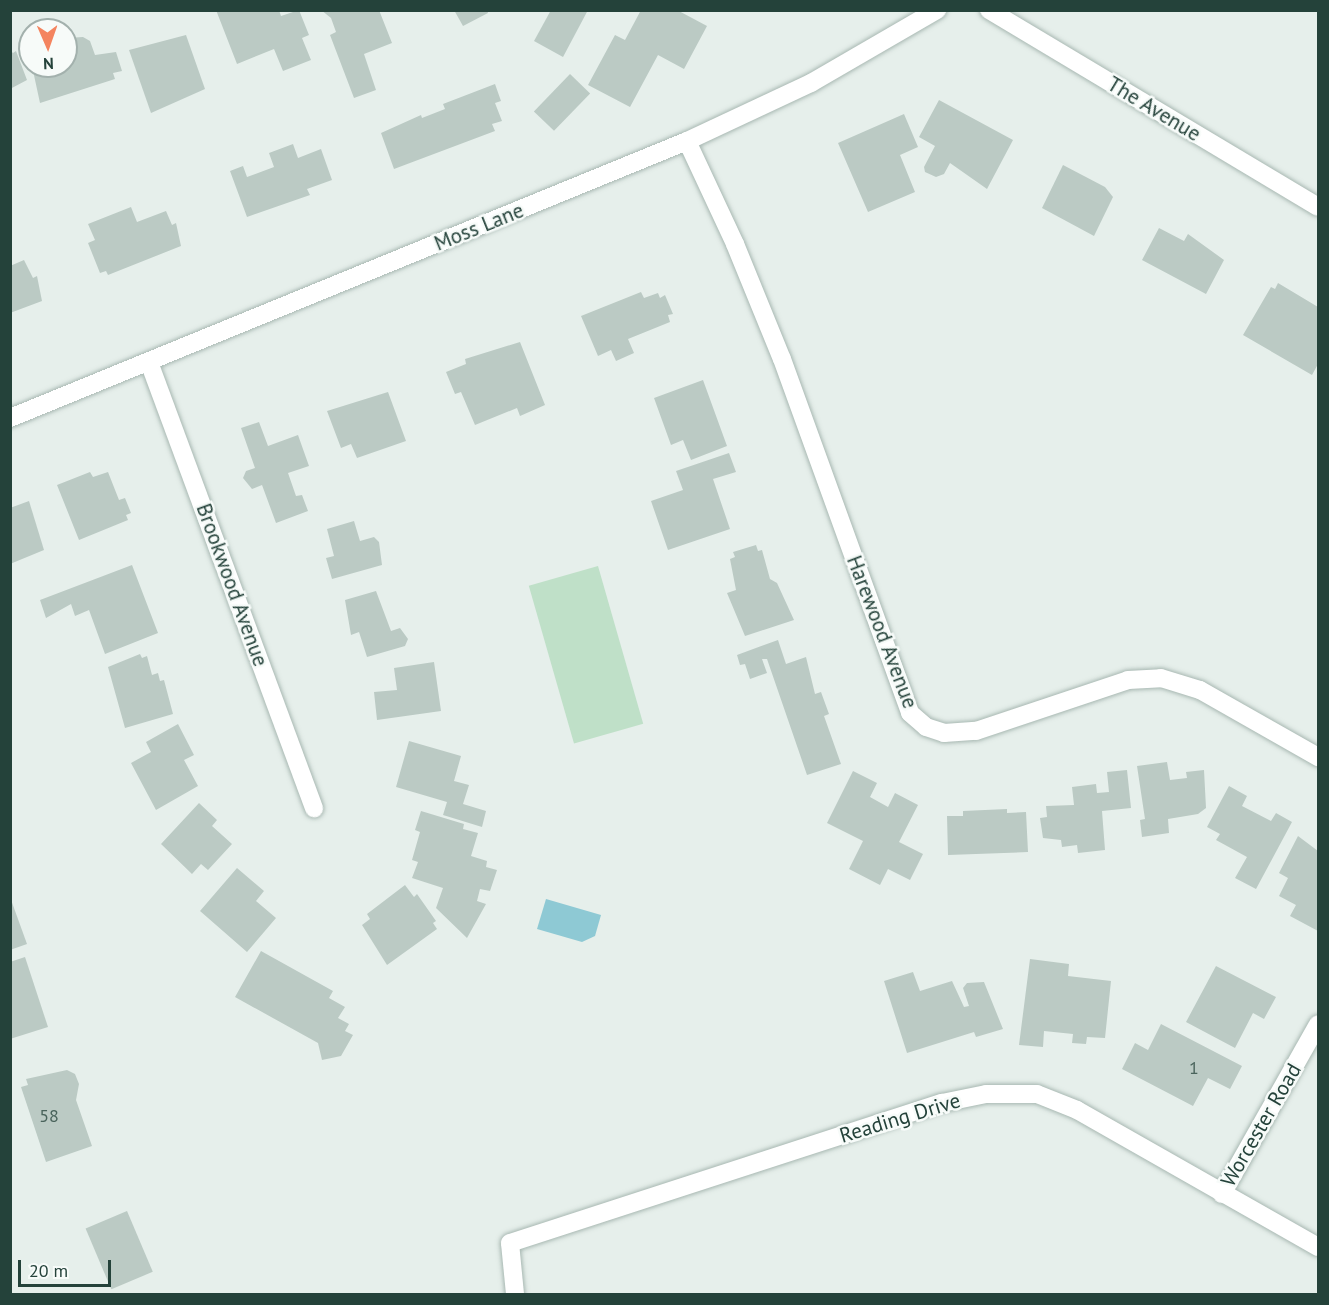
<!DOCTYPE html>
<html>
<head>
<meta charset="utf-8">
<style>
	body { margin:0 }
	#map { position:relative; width:1329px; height:1305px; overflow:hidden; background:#e6efeb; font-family:"PT Sans",sans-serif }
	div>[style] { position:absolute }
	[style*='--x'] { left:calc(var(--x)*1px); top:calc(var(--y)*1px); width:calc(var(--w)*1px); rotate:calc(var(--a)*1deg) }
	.green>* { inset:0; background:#bfe0c8; transform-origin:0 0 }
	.water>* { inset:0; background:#8ec9d4 }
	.building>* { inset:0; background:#bbcac4; transform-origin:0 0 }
	.roads { filter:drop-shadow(0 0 2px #a8b8b2) drop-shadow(0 0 2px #a8b8b2) }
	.street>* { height:18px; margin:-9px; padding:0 9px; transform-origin:9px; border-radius:9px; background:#fff }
	.secondary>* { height:18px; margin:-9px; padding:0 9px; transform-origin:9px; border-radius:9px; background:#fff }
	span { translate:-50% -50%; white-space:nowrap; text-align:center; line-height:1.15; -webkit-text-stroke:5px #f7fbf9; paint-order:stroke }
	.number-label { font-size:18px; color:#4a645c }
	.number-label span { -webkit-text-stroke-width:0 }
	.street-label { font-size:21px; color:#24423a }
	.frame { position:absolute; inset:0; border:12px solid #24423a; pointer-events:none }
	.north { position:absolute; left:18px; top:18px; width:60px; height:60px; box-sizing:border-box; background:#f7fbf9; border:2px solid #a3b1ad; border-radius:50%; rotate:178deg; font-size:16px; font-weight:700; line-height:24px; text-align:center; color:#24423a }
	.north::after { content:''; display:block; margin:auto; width:21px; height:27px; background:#f4845f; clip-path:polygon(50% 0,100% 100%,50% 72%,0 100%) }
	.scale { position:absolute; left:18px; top:1260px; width:93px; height:27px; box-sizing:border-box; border:3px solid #24423a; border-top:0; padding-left:8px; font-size:18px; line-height:21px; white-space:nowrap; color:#24423a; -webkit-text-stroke:4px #f7fbf9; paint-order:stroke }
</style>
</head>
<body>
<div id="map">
	<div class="green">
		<i style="left:598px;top:566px;width:164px;height:72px;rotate:74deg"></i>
	</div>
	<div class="water">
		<i style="clip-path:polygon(546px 899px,601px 915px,595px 936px,582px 942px,537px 929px)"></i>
	</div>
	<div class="building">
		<i style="clip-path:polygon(216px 10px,279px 10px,281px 16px,299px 10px,309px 35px,302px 38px,311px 60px,283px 71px,274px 49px,237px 64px)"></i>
		<i style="clip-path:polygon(321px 10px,379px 10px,392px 43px,364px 54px,376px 90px,354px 98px,330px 35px,336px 32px,331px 18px)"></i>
		<i style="clip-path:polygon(454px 10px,487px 10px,488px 13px,463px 26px)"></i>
		<i style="clip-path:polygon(551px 10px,588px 10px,563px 57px,534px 41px)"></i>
		<i style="clip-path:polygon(641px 10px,677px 10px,707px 26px,684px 69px,658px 55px,630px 107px,588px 85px,615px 35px,625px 40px)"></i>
		<i style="clip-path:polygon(186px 35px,205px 89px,151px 113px,129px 50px)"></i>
		<i style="clip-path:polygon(83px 37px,90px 41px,95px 55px,116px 52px,122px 71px,113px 73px,115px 79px,40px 103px,32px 66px,66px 66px,66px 38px)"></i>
		<i style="clip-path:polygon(10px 50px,13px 53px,16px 51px,27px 80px,10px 89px)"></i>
		<i style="left:570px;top:74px;width:28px;height:52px;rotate:44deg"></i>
		<i style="clip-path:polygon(495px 84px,501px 101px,495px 103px,502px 121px,492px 124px,495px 131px,394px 169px,381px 133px,421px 115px,422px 118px,445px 109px,443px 104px)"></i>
		<i style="clip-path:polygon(939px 100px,1013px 140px,987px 189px,950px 163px,944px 174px,936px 177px,925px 172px,924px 167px,935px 146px,919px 137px)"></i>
		<i style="clip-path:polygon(904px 114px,918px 147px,900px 155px,915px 192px,868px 212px,838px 143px)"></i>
		<i style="clip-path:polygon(293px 144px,298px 158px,321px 149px,332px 180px,307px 189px,310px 195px,247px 217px,230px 171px,243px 166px,247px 177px,274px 167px,269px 153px)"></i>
		<i style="clip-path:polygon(1063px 165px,1105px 187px,1113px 197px,1094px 236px,1042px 208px)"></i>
		<i style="clip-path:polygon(131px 207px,137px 222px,166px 211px,172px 225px,176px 223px,181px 246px,108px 275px,106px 271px,100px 273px,88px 243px,95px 240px,88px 224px)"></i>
		<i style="clip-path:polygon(1159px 228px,1184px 241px,1188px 234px,1224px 260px,1206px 294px,1142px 260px)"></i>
		<i style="clip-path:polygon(24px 260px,33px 278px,37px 276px,42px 301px,10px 313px,10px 266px)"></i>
		<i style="clip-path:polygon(1278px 283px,1318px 307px,1318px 364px,1312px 375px,1243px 335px,1271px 287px,1275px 289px)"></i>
		<i style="clip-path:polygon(641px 292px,644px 298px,658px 293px,660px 298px,665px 295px,673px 314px,668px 315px,670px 322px,628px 339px,634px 353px,616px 361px,611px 350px,598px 356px,581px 316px)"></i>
		<i style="clip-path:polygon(520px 342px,545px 405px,520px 416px,517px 408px,475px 425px,461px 392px,455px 394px,446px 372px,466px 364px,465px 359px)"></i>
		<i style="clip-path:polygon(703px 380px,727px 446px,691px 460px,683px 440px,671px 445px,654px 398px)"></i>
		<i style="clip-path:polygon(388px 392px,406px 441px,357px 458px,351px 444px,341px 448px,327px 411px)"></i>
		<i style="clip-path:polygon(259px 422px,268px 446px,298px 435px,309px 466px,288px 473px,296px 496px,302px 495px,308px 511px,276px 523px,262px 485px,252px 489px,243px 478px,246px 471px,255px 468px,241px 428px)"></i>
		<i style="clip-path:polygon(729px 453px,736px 472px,713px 479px,730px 529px,668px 550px,651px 501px,683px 490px,676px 471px)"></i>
		<i style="clip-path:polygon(90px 472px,93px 477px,108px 472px,119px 500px,125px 498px,131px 513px,126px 515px,128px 520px,79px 540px,57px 485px)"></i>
		<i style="clip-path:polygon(29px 501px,44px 550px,10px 564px,10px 508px)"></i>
		<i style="clip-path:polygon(354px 521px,360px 541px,374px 537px,379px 542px,382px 565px,332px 579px,326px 558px,334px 556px,327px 529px)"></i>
		<i style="clip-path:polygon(756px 545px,758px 551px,762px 550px,770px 579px,777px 583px,794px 620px,745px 636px,727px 593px,736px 590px,730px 559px,735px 557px,733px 552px)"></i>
		<i style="clip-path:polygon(132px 565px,158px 633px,105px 654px,89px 610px,75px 616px,71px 604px,46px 618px,40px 600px)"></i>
		<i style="clip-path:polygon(376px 591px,391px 631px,400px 628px,408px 639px,405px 646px,367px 657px,359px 632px,351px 635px,345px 600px)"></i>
		<i style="clip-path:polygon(778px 640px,786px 664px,806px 657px,815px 694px,821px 692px,829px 714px,824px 716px,841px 764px,807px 775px,767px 659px,762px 659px,767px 673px,750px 679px,745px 664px,740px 665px,737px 655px)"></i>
		<i style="clip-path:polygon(140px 654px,142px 658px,147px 656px,152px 675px,158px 673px,160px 681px,164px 680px,173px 714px,125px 728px,108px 667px)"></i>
		<i style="clip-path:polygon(434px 662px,441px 711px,377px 720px,374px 692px,397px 690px,394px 668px)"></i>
		<i style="clip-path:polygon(178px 724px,194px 755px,184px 760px,198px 786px,156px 810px,131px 763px,151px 752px,146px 742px)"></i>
		<i style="clip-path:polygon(409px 741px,461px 756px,454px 781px,469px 785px,463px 804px,486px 811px,482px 827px,443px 815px,447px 802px,396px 787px)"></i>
		<i style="clip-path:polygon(1167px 762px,1170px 780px,1187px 778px,1186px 772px,1204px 770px,1206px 808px,1198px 814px,1168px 819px,1169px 833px,1142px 837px,1140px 820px,1145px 819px,1137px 766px)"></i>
		<i style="clip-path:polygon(1127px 770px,1131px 808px,1102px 811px,1105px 850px,1078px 853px,1077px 845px,1062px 847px,1061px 840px,1043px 838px,1040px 818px,1047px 817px,1046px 806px,1074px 805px,1072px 787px,1096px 784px,1097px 793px,1109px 792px,1107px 772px)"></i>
		<i style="clip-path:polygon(853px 771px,877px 783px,870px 797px,888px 807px,895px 793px,918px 805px,899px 842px,923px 854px,910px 880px,888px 869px,880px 885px,849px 869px,863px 841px,827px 823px)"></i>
		<i style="clip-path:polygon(1229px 786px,1247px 796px,1242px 806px,1271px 821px,1276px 813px,1292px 822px,1256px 889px,1235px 878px,1247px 857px,1216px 840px,1220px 834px,1207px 827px)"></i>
		<i style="clip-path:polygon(199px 803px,217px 820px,212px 826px,232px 844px,208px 870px,201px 864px,192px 874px,161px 844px)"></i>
		<i style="clip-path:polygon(1007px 809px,1007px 813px,1026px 812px,1028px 852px,948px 855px,947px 816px,963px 816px,963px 811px)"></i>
		<i style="clip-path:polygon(421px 811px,464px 824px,463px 829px,478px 833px,471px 856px,487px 861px,486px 867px,497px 870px,490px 891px,480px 889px,477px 901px,486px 904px,467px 938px,436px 908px,443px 888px,412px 878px,418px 862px,412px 860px,420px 832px,415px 830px)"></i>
		<i style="clip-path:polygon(1298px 836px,1318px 851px,1318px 931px,1290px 916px,1296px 905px,1279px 896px,1288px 878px,1279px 873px)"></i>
		<i style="clip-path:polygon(237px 868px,264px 891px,256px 901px,276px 918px,247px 952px,200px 911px)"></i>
		<i style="clip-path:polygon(405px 885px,414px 897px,417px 894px,436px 921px,433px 923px,437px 929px,387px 965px,362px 925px,370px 919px,367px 914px)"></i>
		<i style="clip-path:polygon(10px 897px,27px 944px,10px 950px)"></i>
		<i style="clip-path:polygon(261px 951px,333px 991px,329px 998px,345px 1007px,338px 1018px,349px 1024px,345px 1031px,353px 1035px,341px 1056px,322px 1060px,318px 1043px,235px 997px)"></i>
		<i style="clip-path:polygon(25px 957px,48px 1027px,10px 1039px,10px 962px)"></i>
		<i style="clip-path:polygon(1030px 959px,1069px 964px,1068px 976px,1111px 981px,1105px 1038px,1087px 1037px,1086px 1044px,1072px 1043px,1073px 1034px,1044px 1031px,1043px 1047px,1019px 1045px)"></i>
		<i style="clip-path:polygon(1216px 966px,1276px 997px,1264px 1019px,1253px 1013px,1235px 1048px,1186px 1022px)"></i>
		<i style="clip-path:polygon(913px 972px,920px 991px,952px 981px,964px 1007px,969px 1006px,963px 988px,967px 983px,984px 982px,1003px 1029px,976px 1037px,974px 1032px,907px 1053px,884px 981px)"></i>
		<i style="clip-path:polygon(1161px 1024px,1242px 1066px,1230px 1089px,1208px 1078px,1193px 1106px,1122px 1069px,1135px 1043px,1148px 1050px)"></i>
		<i style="clip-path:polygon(67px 1070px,75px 1074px,79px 1084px,76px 1100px,92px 1146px,46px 1162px,21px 1087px,28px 1085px,26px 1079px)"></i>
		<i style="left:127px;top:1211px;width:66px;height:45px;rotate:67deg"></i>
	</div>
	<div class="roads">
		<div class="street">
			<i style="--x:989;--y:10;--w:383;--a:30.9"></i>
			<i style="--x:687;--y:141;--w:114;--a:65"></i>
			<i style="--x:735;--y:244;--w:124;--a:67.8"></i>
			<i style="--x:782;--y:359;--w:376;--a:70.1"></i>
			<i style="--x:910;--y:713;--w:21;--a:41"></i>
			<i style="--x:926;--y:727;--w:19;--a:18"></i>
			<i style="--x:944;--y:733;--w:32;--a:-4"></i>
			<i style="--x:976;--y:731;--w:160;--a:-18.5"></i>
			<i style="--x:1128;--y:680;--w:33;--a:-3"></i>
			<i style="--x:1161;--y:678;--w:41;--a:17.1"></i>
			<i style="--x:1200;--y:690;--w:136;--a:29.6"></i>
			<i style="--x:149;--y:362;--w:476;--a:69.7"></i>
			<i style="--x:1222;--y:1194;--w:195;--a:-60.5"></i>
			<i style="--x:515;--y:1294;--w:51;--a:-95.6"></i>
			<i style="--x:510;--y:1243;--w:454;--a:-18"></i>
			<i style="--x:942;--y:1103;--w:45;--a:-11.6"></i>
			<i style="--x:986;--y:1094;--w:51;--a:0"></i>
			<i style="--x:1037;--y:1094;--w:43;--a:21.8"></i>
			<i style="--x:1077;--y:1110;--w:277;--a:29.6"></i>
		</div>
		<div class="secondary">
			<i style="--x:10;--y:418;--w:731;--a:-22.25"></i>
			<i style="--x:687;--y:141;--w:137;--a:-25.1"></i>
			<i style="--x:811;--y:83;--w:146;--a:-30.1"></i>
		</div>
	</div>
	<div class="number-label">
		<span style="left:1194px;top:1068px">1</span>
		<span style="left:49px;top:1116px">58</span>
	</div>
	<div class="street-label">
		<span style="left:1154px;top:109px;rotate:31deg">The Avenue</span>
		<span style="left:479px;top:227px;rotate:-22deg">Moss Lane</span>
		<span style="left:232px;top:585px;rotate:70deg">Brookwood Avenue</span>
		<span style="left:882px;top:632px;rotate:69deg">Harewood Avenue</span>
		<span style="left:900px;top:1118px;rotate:-17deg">Reading Drive</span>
		<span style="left:1261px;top:1125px;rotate:-60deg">Worcester Road</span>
	</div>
	<div class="frame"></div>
	<div class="north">N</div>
	<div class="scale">20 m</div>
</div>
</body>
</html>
